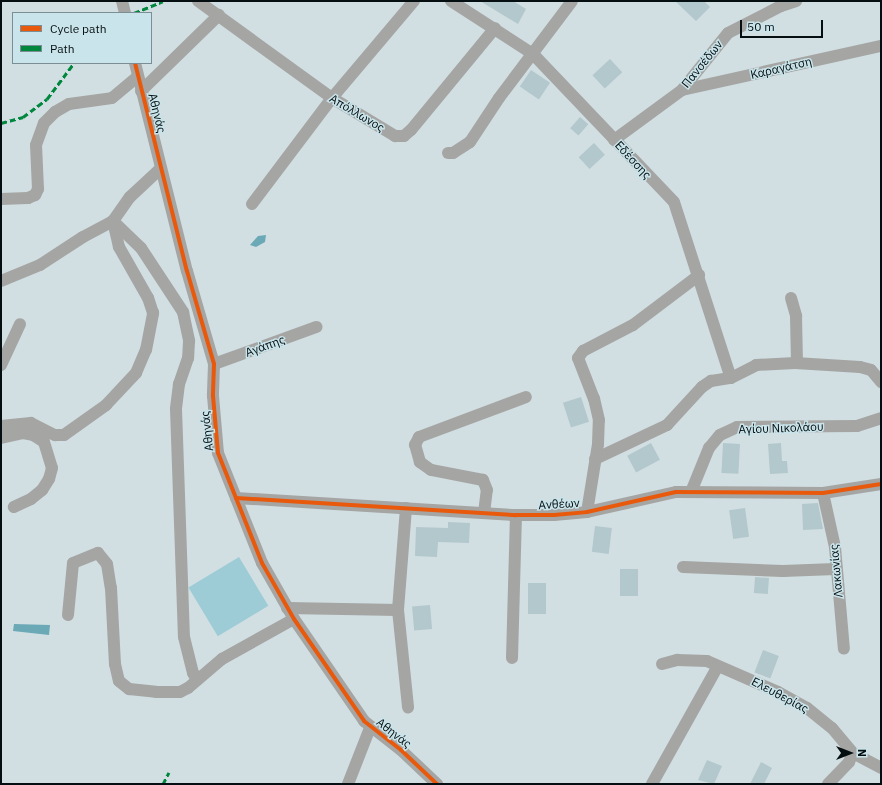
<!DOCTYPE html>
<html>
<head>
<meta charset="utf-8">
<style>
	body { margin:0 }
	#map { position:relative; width:882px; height:785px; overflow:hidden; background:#d1dfe2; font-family:"IBM Plex Sans",sans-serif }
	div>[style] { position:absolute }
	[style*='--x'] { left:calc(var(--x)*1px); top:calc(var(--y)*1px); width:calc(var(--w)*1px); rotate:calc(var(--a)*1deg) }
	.green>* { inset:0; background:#9dccd6; transform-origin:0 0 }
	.water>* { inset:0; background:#6ca9b6 }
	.building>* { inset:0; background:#b3c8cc; transform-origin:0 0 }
	.minor>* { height:12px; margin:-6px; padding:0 6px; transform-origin:6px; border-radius:6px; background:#a5a5a4 }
	.quiet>* { height:3px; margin-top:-1.5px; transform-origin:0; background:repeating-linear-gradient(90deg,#00873e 0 6px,transparent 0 9px) }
	.cycleway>* { height:4px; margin:-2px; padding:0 2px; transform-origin:2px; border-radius:2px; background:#e8590c }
	span { translate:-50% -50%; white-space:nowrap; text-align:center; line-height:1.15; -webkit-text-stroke:3px #c9e4ea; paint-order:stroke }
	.street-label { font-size:12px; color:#050e10 }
	.frame { position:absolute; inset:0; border:2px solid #050e10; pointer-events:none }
	.legend { position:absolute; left:12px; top:12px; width:140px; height:52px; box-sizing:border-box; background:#c9e4ea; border:1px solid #7b8e93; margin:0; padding:5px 7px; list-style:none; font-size:12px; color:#050e10 }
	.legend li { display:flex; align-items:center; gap:8px; height:20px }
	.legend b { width:20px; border:1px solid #7b8e93 }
	.north { position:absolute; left:830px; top:733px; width:40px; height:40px; -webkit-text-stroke:3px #c9e4ea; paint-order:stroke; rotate:90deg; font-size:11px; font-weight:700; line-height:16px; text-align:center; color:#050e10 }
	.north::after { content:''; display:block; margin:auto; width:14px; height:18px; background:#050e10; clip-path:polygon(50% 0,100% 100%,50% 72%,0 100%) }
	.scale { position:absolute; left:740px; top:20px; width:83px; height:18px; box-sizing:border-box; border:2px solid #050e10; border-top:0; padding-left:5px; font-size:12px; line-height:14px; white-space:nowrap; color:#050e10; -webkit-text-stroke:3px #c9e4ea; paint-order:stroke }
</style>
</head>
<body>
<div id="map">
	<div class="green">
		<i style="left:239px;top:557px;width:57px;height:59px;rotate:59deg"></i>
	</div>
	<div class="water">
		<i style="clip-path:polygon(266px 235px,265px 242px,256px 247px,250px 245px,258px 236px)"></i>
		<i style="clip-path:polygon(14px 624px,50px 625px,49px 635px,13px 631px)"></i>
	</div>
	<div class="building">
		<i style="clip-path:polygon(480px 1px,513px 1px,526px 9px,518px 24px)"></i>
		<i style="clip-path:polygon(675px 1px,704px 1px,710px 7px,696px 21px)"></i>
		<i style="left:610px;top:59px;width:18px;height:24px;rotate:47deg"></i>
		<i style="left:531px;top:70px;width:23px;height:20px;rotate:34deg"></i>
		<i style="left:580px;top:117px;width:11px;height:15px;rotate:41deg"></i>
		<i style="left:594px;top:143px;width:16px;height:21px;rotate:47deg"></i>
		<i style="left:581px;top:397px;width:26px;height:19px;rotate:72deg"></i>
		<i style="left:651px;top:443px;width:19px;height:27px;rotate:62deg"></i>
		<i style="left:723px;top:443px;width:17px;height:30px;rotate:3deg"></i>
		<i style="clip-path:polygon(781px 443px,782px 461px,787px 461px,788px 473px,770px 474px,768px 444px)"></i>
		<i style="clip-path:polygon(818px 503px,823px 529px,803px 530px,802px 504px)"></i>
		<i style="left:745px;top:508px;width:29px;height:16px;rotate:82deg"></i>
		<i style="clip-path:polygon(448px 522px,470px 523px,469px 543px,438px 542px,437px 557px,415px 556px,416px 527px,448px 528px)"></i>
		<i style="left:595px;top:526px;width:17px;height:26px;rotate:7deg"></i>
		<i style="left:620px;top:569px;width:18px;height:27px"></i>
		<i style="left:755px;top:577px;width:14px;height:16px;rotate:4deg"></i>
		<i style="left:528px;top:583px;width:18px;height:31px"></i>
		<i style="left:430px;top:605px;width:24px;height:18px;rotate:85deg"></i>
		<i style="left:763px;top:650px;width:17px;height:24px;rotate:21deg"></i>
		<i style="clip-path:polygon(707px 760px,722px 766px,714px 784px,698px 780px)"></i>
		<i style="clip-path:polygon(761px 762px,772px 768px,764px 784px,750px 784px)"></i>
	</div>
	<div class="minor">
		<i style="--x:122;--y:1;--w:12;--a:76"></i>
		<i style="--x:198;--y:1;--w:165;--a:35.9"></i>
		<i style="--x:332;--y:98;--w:74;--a:31.1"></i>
		<i style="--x:395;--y:136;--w:9;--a:0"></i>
		<i style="--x:404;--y:136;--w:9;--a:-41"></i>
		<i style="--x:411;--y:130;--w:132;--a:-50.5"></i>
		<i style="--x:451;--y:1;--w:98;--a:32.9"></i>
		<i style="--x:533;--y:54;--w:204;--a:46.4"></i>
		<i style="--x:674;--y:202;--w:185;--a:72.1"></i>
		<i style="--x:135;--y:63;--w:214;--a:76"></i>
		<i style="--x:187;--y:271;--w:97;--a:73.8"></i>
		<i style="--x:214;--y:364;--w:32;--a:92"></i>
		<i style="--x:213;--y:396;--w:57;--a:85"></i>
		<i style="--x:218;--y:453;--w:118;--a:68.2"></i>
		<i style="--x:262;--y:563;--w:64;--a:60.3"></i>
		<i style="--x:294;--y:619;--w:124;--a:55.5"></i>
		<i style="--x:364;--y:721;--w:47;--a:38.1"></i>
		<i style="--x:401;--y:750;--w:50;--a:43.4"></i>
		<i style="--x:682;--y:90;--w:204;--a:-12.5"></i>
		<i style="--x:141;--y:91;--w:109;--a:-44.3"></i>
		<i style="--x:614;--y:140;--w:84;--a:-36.3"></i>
		<i style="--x:682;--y:90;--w:73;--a:-51.1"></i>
		<i style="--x:728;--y:33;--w:59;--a:-27"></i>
		<i style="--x:781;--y:6;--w:16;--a:-18"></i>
		<i style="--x:448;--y:153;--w:5;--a:0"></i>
		<i style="--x:453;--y:153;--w:20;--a:-33"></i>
		<i style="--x:470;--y:142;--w:53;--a:-56.6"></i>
		<i style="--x:499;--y:98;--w:121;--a:-53"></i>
		<i style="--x:1;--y:199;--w:27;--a:-2"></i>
		<i style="--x:28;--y:198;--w:8;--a:-23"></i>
		<i style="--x:35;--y:195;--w:7;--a:-63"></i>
		<i style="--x:38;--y:189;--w:44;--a:-92.6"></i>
		<i style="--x:36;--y:145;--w:23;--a:-70"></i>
		<i style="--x:44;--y:123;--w:16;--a:-45"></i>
		<i style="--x:55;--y:112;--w:16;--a:-30"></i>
		<i style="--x:69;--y:104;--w:43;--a:-7.9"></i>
		<i style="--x:112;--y:98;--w:33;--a:-40"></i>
		<i style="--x:252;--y:204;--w:133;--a:-53"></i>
		<i style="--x:332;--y:98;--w:127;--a:-49.8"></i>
		<i style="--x:1;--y:281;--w:42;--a:-22.3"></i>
		<i style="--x:40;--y:265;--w:51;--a:-33.1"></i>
		<i style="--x:83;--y:237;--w:34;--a:-28"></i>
		<i style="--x:113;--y:221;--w:39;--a:44"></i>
		<i style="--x:141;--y:248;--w:77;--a:56.7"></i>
		<i style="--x:183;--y:312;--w:30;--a:78"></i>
		<i style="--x:189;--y:341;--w:17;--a:93"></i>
		<i style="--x:188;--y:358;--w:28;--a:109"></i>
		<i style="--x:179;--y:384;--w:25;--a:97"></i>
		<i style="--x:176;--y:409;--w:228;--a:88"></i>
		<i style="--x:184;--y:637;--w:37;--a:76"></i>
		<i style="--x:193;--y:673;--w:8;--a:60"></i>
		<i style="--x:791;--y:298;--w:19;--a:74"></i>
		<i style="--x:796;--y:316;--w:47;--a:88.8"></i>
		<i style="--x:214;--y:364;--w:109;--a:-19.9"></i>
		<i style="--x:1;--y:365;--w:45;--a:-65.1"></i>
		<i style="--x:1;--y:426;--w:30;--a:-6"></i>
		<i style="--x:31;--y:423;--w:27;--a:27"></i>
		<i style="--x:55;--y:435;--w:9;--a:0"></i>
		<i style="--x:64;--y:435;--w:52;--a:-35.5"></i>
		<i style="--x:106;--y:405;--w:44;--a:-46.8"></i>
		<i style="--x:136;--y:373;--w:25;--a:-67"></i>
		<i style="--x:146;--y:350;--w:38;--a:-79"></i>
		<i style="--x:153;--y:313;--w:16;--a:-108"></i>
		<i style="--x:148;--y:298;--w:59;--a:-119.6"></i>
		<i style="--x:119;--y:247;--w:27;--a:-103"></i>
		<i style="--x:113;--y:221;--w:29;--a:-55"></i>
		<i style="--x:130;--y:197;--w:42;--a:-43.1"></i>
		<i style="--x:1;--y:438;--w:23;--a:-13"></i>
		<i style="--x:23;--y:433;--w:10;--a:11"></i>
		<i style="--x:33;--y:435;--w:13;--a:32"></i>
		<i style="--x:44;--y:442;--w:27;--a:73"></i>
		<i style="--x:52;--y:468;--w:11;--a:105"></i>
		<i style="--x:49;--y:479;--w:13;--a:122"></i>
		<i style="--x:42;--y:490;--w:14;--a:141"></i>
		<i style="--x:31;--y:499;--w:19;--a:155"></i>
		<i style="--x:595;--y:459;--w:80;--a:-25.3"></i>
		<i style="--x:667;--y:425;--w:52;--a:-47.4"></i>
		<i style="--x:702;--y:387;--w:11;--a:-34"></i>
		<i style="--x:711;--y:381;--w:20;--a:-9"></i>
		<i style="--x:731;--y:378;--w:28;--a:-27"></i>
		<i style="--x:756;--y:365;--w:39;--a:-3"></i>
		<i style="--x:795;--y:363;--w:65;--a:3.5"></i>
		<i style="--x:860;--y:367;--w:11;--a:15"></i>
		<i style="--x:871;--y:370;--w:16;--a:50"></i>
		<i style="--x:691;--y:492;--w:48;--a:-67.8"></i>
		<i style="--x:709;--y:448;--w:17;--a:-50"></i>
		<i style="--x:720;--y:435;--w:19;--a:-25"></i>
		<i style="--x:737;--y:427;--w:120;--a:-0.5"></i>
		<i style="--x:857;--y:426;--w:25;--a:-18"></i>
		<i style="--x:823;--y:493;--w:55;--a:77.5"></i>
		<i style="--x:835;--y:547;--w:102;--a:85"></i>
		<i style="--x:236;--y:498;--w:281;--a:3.5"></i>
		<i style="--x:516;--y:515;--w:38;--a:0"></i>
		<i style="--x:554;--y:515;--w:33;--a:-5"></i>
		<i style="--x:587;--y:512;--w:91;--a:-12.7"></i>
		<i style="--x:676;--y:492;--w:147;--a:0.4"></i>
		<i style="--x:823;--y:493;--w:59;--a:-8.8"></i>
		<i style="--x:406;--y:508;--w:102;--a:94.5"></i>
		<i style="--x:398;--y:610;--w:98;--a:84.1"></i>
		<i style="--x:587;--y:512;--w:69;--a:-80.8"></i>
		<i style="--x:598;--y:444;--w:24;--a:-88"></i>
		<i style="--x:599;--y:420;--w:22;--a:-103"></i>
		<i style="--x:594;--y:399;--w:44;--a:-111.3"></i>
		<i style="--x:578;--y:358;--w:9;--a:-54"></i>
		<i style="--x:583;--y:351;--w:56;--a:-27.5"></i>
		<i style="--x:633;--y:325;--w:83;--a:-37.1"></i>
		<i style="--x:484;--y:513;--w:23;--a:-83"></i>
		<i style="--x:487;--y:490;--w:11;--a:-112"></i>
		<i style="--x:483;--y:480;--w:53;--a:-169.1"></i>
		<i style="--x:431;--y:470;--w:14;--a:-144"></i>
		<i style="--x:420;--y:462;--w:18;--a:-106"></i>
		<i style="--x:415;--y:445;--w:9;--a:-63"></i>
		<i style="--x:419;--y:437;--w:114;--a:-20.5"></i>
		<i style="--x:683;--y:567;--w:100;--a:2.3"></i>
		<i style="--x:783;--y:571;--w:52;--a:-2.2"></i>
		<i style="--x:287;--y:608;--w:111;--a:1"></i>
		<i style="--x:68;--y:615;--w:52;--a:-84.5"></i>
		<i style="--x:73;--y:563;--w:27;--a:-22"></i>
		<i style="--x:98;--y:553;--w:14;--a:51"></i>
		<i style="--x:107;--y:564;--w:24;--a:81"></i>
		<i style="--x:111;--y:588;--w:76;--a:87"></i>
		<i style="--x:115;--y:664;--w:17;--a:77"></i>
		<i style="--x:119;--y:681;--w:13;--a:39"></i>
		<i style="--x:129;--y:689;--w:27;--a:6"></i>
		<i style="--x:156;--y:692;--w:24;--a:0"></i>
		<i style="--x:180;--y:692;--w:9;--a:-27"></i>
		<i style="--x:188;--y:688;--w:45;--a:-40.5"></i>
		<i style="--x:222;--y:659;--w:82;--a:-29.1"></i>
		<i style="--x:512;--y:658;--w:143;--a:-88.4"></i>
		<i style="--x:662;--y:664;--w:16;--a:-15"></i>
		<i style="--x:677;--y:660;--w:30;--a:2"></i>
		<i style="--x:707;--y:661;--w:77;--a:23.6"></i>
		<i style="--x:778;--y:692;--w:33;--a:29"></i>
		<i style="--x:807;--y:708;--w:32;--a:39"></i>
		<i style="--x:832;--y:728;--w:33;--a:50"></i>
		<i style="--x:853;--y:753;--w:32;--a:28"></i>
		<i style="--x:348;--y:784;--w:60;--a:-68.6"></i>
		<i style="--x:652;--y:784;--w:135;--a:-60.8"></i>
		<i style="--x:828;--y:784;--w:30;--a:-46"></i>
		<i style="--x:849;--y:762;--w:10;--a:-66"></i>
	</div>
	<div class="quiet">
		<i style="--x:134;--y:13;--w:31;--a:-22"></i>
		<i style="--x:1;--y:123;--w:23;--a:-15"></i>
		<i style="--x:23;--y:117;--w:30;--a:-37"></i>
		<i style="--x:47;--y:99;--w:45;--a:-53.1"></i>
		<i style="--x:163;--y:784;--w:13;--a:-63"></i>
	</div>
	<div class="cycleway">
		<i style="--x:135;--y:63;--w:214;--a:76"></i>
		<i style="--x:187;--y:271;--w:97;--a:73.8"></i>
		<i style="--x:214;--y:364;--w:32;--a:92"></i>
		<i style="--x:213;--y:396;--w:57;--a:85"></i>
		<i style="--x:218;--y:453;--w:118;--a:68.2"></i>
		<i style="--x:262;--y:563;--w:64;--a:60.3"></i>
		<i style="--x:294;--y:619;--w:124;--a:55.5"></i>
		<i style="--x:364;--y:721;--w:47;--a:38.1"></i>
		<i style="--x:401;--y:750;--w:50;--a:43.4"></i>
		<i style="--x:236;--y:498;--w:281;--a:3.5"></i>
		<i style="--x:516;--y:515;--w:38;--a:0"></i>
		<i style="--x:554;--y:515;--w:33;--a:-5"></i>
		<i style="--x:587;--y:512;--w:91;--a:-12.7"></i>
		<i style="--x:676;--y:492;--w:147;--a:0.4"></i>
		<i style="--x:823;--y:493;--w:59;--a:-8.8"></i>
	</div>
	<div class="street-label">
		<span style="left:702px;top:64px;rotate:-51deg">Πανσέδων</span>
		<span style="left:781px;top:68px;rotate:-13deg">Καραγάτση</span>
		<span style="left:157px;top:113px;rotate:76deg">Αθηνάς</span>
		<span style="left:357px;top:113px;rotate:31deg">Απόλλωνος</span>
		<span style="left:633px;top:160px;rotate:47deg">Εδέσσης</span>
		<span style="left:265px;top:346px;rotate:-20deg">Αγάπης</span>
		<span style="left:781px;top:428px;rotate:-2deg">Αγίου Νικολάου</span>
		<span style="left:207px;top:431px;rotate:-96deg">Αθηνάς</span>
		<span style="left:559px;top:504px;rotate:-3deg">Ανθέων</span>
		<span style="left:836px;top:571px;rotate:-95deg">Λακωνίας</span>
		<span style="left:780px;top:695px;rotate:28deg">Ελευθερίας</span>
		<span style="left:394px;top:733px;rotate:38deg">Αθηνάς</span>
	</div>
	<div class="frame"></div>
	<ul class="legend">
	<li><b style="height:5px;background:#e8590c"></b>Cycle path</li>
	<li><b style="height:5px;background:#00873e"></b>Path</li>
	</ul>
	<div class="north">N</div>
	<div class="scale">50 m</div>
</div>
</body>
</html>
